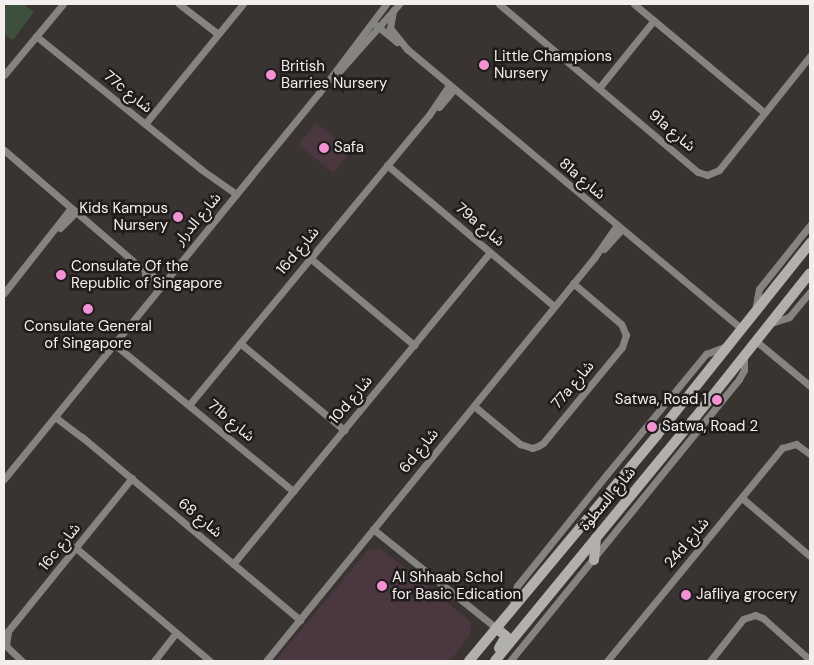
<!DOCTYPE html>
<html>
<head>
<meta charset="utf-8">
<style>
	body { margin:0 }
	#map { position:relative; width:814px; height:665px; overflow:hidden; background:#393431; font-family:"DM Sans","Noto Sans Arabic",sans-serif }
	div>[style] { position:absolute }
	[style*='--x'] { left:calc(var(--x)*1px); top:calc(var(--y)*1px); width:calc(var(--w)*1px); rotate:calc(var(--a)*1deg) }
	.education>* { inset:0; background:#4a373f; transform-origin:0 0 }
	.green>* { inset:0; background:#3d503d }
	.minor>* { height:7px; margin:-3.5px; padding:0 3.5px; transform-origin:3.5px; border-radius:3.5px; background:#858481 }
	.secondary>* { height:10px; margin:-5px; padding:0 5px; transform-origin:5px; border-radius:5px; background:#b2b0ac }
	.dots>* { width:14px; height:14px; translate:-50% -50%; box-sizing:border-box; border:2px solid #1f1c1b; border-radius:50% }
	span { translate:-50% -50%; white-space:nowrap; text-align:center; line-height:1.15; -webkit-text-stroke:5px #1f1c1b; paint-order:stroke }
	.poi-label { font-size:15px; color:#f2efed }
	.left { translate:0 -50%; text-align:left }
	.right { translate:-100% -50%; text-align:right }
	.street-label { font-size:15px; color:#f2efed }
	.frame { position:absolute; inset:0; border:5px solid #f2efed; pointer-events:none }
</style>
</head>
<body>
<div id="map">
	<div class="education">
		<i style="left:316px;top:123px;width:45px;height:28px;rotate:39deg"></i>
		<i style="clip-path:polygon(380px 548px,471px 622px,470px 635px,450px 661px,275px 661px,367px 551px)"></i>
	</div>
	<div class="green">
		<i style="clip-path:polygon(4px 4px,23px 4px,34px 12px,13px 40px,4px 34px)"></i>
	</div>
	<div class="minor">
		<i style="--x:179;--y:4;--w:49;--a:37.6"></i>
		<i style="--x:499;--y:4;--w:260;--a:40.2"></i>
		<i style="--x:698;--y:172;--w:9;--a:18"></i>
		<i style="--x:707;--y:175;--w:13;--a:-23"></i>
		<i style="--x:719;--y:170;--w:146;--a:-51.4"></i>
		<i style="--x:634;--y:4;--w:170;--a:39.8"></i>
		<i style="--x:393;--y:11;--w:17;--a:100"></i>
		<i style="--x:390;--y:28;--w:27;--a:51"></i>
		<i style="--x:407;--y:49;--w:435;--a:39.9"></i>
		<i style="--x:376;--y:25;--w:27;--a:39"></i>
		<i style="--x:36;--y:36;--w:213;--a:38.9"></i>
		<i style="--x:202;--y:170;--w:42;--a:35.2"></i>
		<i style="--x:4;--y:75;--w:92;--a:-50.3"></i>
		<i style="--x:336;--y:75;--w:95;--a:-48.4"></i>
		<i style="--x:599;--y:88;--w:87;--a:-51"></i>
		<i style="--x:439;--y:107;--w:23;--a:-50"></i>
		<i style="--x:145;--y:124;--w:155;--a:-50.8"></i>
		<i style="--x:4;--y:150;--w:178;--a:40.7"></i>
		<i style="--x:139;--y:266;--w:29;--a:35"></i>
		<i style="--x:387;--y:165;--w:219;--a:40.2"></i>
		<i style="--x:60;--y:228;--w:23;--a:-45"></i>
		<i style="--x:604;--y:249;--w:25;--a:-48"></i>
		<i style="--x:310;--y:258;--w:136;--a:39.9"></i>
		<i style="--x:145;--y:274;--w:20;--a:45"></i>
		<i style="--x:4;--y:293;--w:108;--a:-51.8"></i>
		<i style="--x:755;--y:311;--w:22;--a:-80"></i>
		<i style="--x:759;--y:289;--w:82;--a:-51.4"></i>
		<i style="--x:771;--y:323;--w:19;--a:-18"></i>
		<i style="--x:789;--y:317;--w:33;--a:-50"></i>
		<i style="--x:756;--y:341;--w:70;--a:39.8"></i>
		<i style="--x:240;--y:343;--w:136;--a:39.9"></i>
		<i style="--x:114;--y:344;--w:232;--a:39.4"></i>
		<i style="--x:189;--y:405;--w:376;--a:-50.4"></i>
		<i style="--x:429;--y:115;--w:36;--a:-56"></i>
		<i style="--x:474;--y:406;--w:60;--a:39.6"></i>
		<i style="--x:520;--y:444;--w:13;--a:18"></i>
		<i style="--x:532;--y:448;--w:6;--a:-18"></i>
		<i style="--x:538;--y:446;--w:6;--a:-31"></i>
		<i style="--x:543;--y:443;--w:124;--a:-50.5"></i>
		<i style="--x:622;--y:347;--w:13;--a:-72"></i>
		<i style="--x:626;--y:335;--w:12;--a:-114"></i>
		<i style="--x:621;--y:324;--w:63;--a:-139.5"></i>
		<i style="--x:55;--y:417;--w:34;--a:37"></i>
		<i style="--x:82;--y:437;--w:285;--a:40"></i>
		<i style="--x:4;--y:479;--w:498;--a:-50.8"></i>
		<i style="--x:319;--y:93;--w:111;--a:-53"></i>
		<i style="--x:742;--y:498;--w:89;--a:40.5"></i>
		<i style="--x:373;--y:529;--w:158;--a:38.8"></i>
		<i style="--x:77;--y:549;--w:174;--a:40.1"></i>
		<i style="--x:233;--y:564;--w:404;--a:-50.5"></i>
		<i style="--x:514;--y:606;--w:9;--a:-96"></i>
		<i style="--x:513;--y:597;--w:12;--a:-70"></i>
		<i style="--x:517;--y:586;--w:144;--a:-51.2"></i>
		<i style="--x:607;--y:474;--w:156;--a:-50.5"></i>
		<i style="--x:706;--y:354;--w:22;--a:-21"></i>
		<i style="--x:22;--y:661;--w:22;--a:-137"></i>
		<i style="--x:6;--y:646;--w:15;--a:-82"></i>
		<i style="--x:8;--y:631;--w:197;--a:-51"></i>
		<i style="--x:154;--y:661;--w:36;--a:-52"></i>
		<i style="--x:266;--y:661;--w:520;--a:-50.86"></i>
		<i style="--x:594;--y:258;--w:39;--a:-55"></i>
		<i style="--x:510;--y:661;--w:363;--a:-50.9"></i>
		<i style="--x:739;--y:379;--w:10;--a:-61"></i>
		<i style="--x:744;--y:370;--w:13;--a:-90"></i>
		<i style="--x:607;--y:661;--w:276;--a:-50.6"></i>
		<i style="--x:782;--y:448;--w:15;--a:-16"></i>
		<i style="--x:796;--y:444;--w:17;--a:36"></i>
		<i style="--x:710;--y:661;--w:53;--a:-51.8"></i>
		<i style="--x:743;--y:619;--w:13;--a:-18"></i>
		<i style="--x:755;--y:615;--w:9;--a:21"></i>
		<i style="--x:763;--y:618;--w:63;--a:41.8"></i>
	</div>
	<div class="secondary">
		<i style="--x:594;--y:560;--w:22;--a:-85"></i>
		<i style="--x:496;--y:628;--w:13;--a:39"></i>
		<i style="--x:506;--y:636;--w:14;--a:120"></i>
		<i style="--x:469;--y:661;--w:294;--a:-50.2"></i>
		<i style="--x:657;--y:435;--w:246;--a:-51.4"></i>
		<i style="--x:495;--y:661;--w:313;--a:-50.6"></i>
		<i style="--x:694;--y:419;--w:186;--a:-51.5"></i>
	</div>
	<div class="dots">
		<i style="left:484px;top:65px;background:#f391d5"></i>
		<i style="left:271px;top:75px;background:#f391d5"></i>
		<i style="left:324px;top:148px;background:#f391d5"></i>
		<i style="left:178px;top:217px;background:#f391d5"></i>
		<i style="left:61px;top:275px;background:#f391d5"></i>
		<i style="left:88px;top:309px;background:#f391d5"></i>
		<i style="left:717px;top:400px;background:#f391d5"></i>
		<i style="left:652px;top:427px;background:#f391d5"></i>
		<i style="left:382px;top:586px;background:#f391d5"></i>
		<i style="left:686px;top:595px;background:#f391d5"></i>
	</div>
	<div class="poi-label">
		<span class="left" style="left:494px;top:65px">Little Champions<br>Nursery</span>
		<span class="left" style="left:281px;top:75px">British<br>Barries Nursery</span>
		<span class="left" style="left:334px;top:148px">Safa</span>
		<span class="right" style="left:168px;top:217px">Kids Kampus<br>Nursery</span>
		<span class="left" style="left:71px;top:275px">Consulate Of the<br>Republic of Singapore</span>
		<span style="left:88px;top:335px">Consulate General<br>of Singapore</span>
		<span class="right" style="left:707px;top:400px">Satwa, Road 1</span>
		<span class="left" style="left:662px;top:427px">Satwa, Road 2</span>
		<span class="left" style="left:392px;top:586px">Al Shhaab Schol<br>for Basic Edication</span>
		<span class="left" style="left:696px;top:595px">Jafliya grocery</span>
	</div>
	<div class="street-label">
		<span style="left:128px;top:92px;rotate:39deg">77c شارع</span>
		<span style="left:672px;top:131px;rotate:40deg">91a شارع</span>
		<span style="left:582px;top:179px;rotate:40deg">81a شارع</span>
		<span style="left:198px;top:219px;rotate:-50deg">شارع الدرار</span>
		<span style="left:480px;top:225px;rotate:40deg">79a شارع</span>
		<span style="left:298px;top:251px;rotate:-50deg">16d شارع</span>
		<span style="left:573px;top:385px;rotate:-50deg">77a شارع</span>
		<span style="left:351px;top:400px;rotate:-50deg">10d شارع</span>
		<span style="left:231px;top:421px;rotate:40deg">71b شارع</span>
		<span style="left:419px;top:451px;rotate:-51deg">6d شارع</span>
		<span style="left:608px;top:499px;rotate:-50deg">شارع السطوة</span>
		<span style="left:200px;top:518px;rotate:40deg">شارع 68</span>
		<span style="left:687px;top:543px;rotate:-50deg">24d شارع</span>
		<span style="left:60px;top:547px;rotate:-51deg">16c شارع</span>
	</div>
	<div class="frame"></div>
</div>
</body>
</html>
